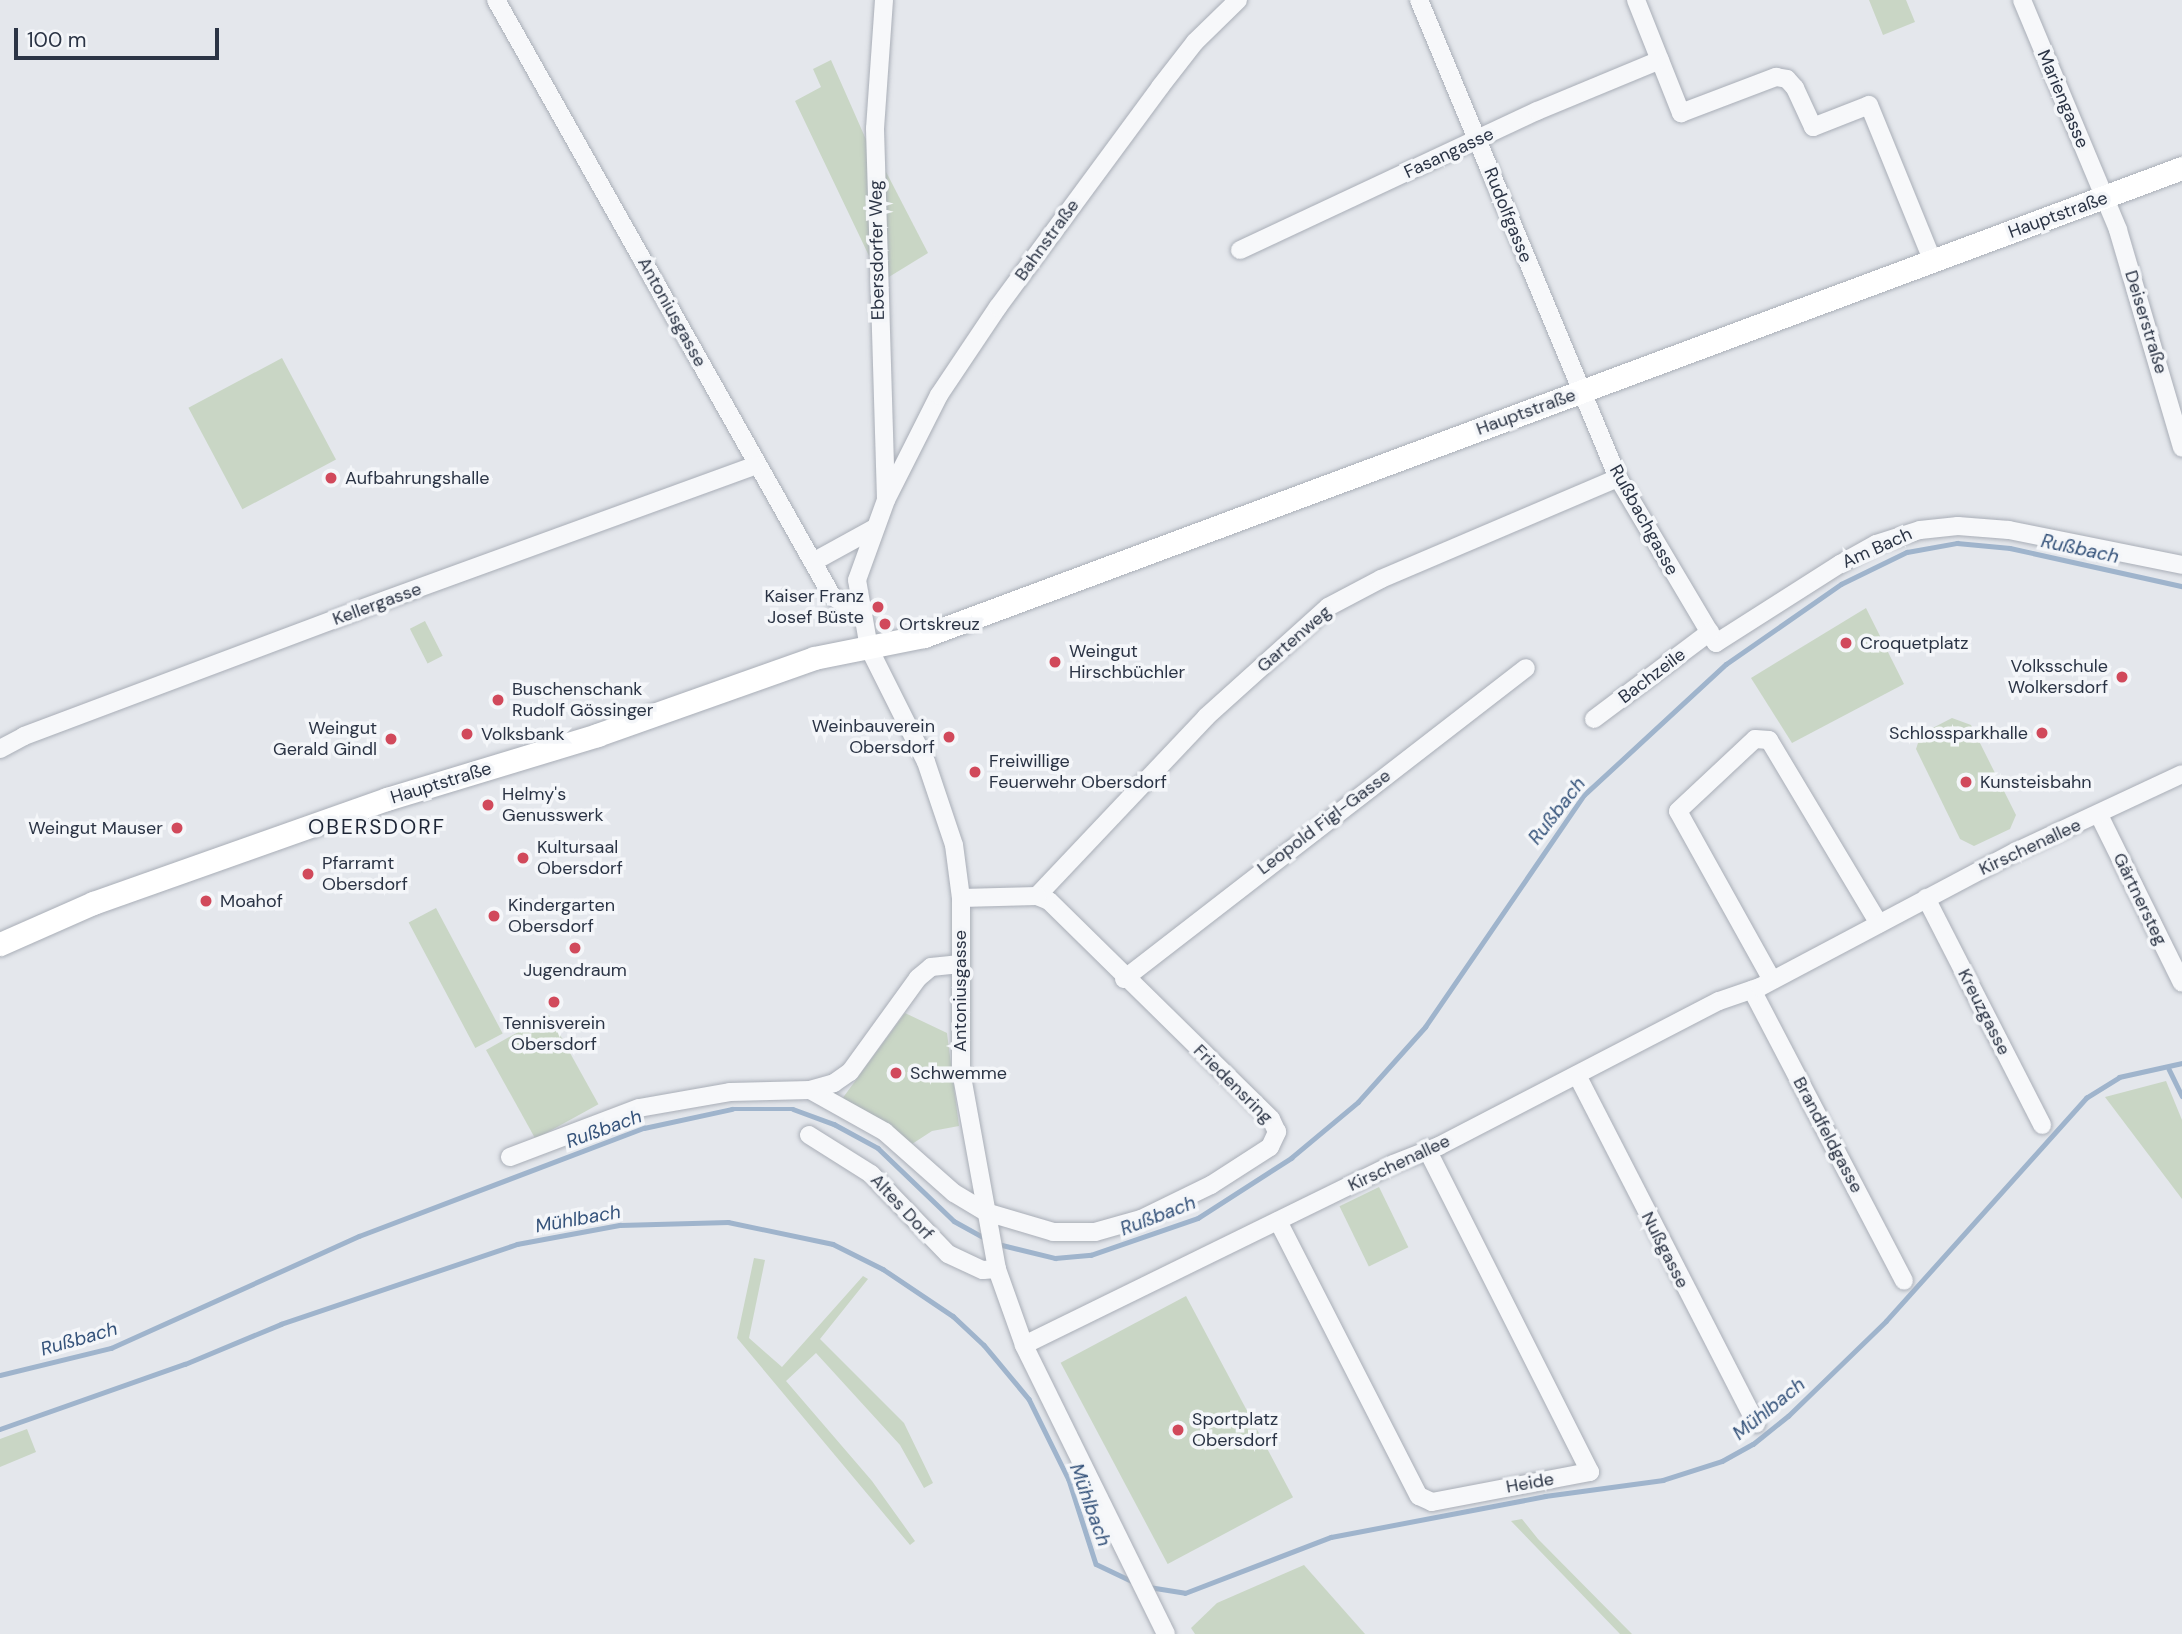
<!DOCTYPE html>
<html>
<head>
<meta charset="utf-8">
<style>
	body { margin:0 }
	#map { position:relative; width:2182px; height:1634px; overflow:hidden; background:#e4e7ec; font-family:"DM Sans",sans-serif }
	div>[style] { position:absolute }
	[style*='--x'] { left:calc(var(--x)*1px); top:calc(var(--y)*1px); width:calc(var(--w)*1px); rotate:calc(var(--a)*1deg) }
	.green>* { inset:0; background:#c9d6c5; transform-origin:0 0 }
	.stream>* { height:4.5px; margin:-2.25px; padding:0 2.25px; transform-origin:2.25px; border-radius:2.25px; background:#9fb4cc }
	.roads { filter:drop-shadow(0 0 2px #a9aeb7) drop-shadow(0 0 2px #a9aeb7) }
	.minor>* { height:18px; margin:-9px; padding:0 9px; transform-origin:9px; border-radius:9px; background:#f7f8fa }
	.major>* { height:23px; margin:-11.5px; padding:0 11.5px; transform-origin:11.5px; border-radius:11.5px; background:#fff }
	.dots>* { width:19px; height:19px; translate:-50% -50%; box-sizing:border-box; border:4px solid #f4f6f9; border-radius:50% }
	span { translate:-50% -50%; white-space:nowrap; text-align:center; line-height:1.15; -webkit-text-stroke:7px #f4f6f9; paint-order:stroke }
	.street-label { font-size:18px; color:#2b3445 }
	.poi-label { font-size:18px; color:#2b3445 }
	.left { translate:0 -50%; text-align:left }
	.right { translate:-100% -50%; text-align:right }
	.water-label { font-size:19px; color:#34527a; font-style:italic }
	.quarter-label { font-size:21px; color:#1d2536; letter-spacing:2px }
	.scale { position:absolute; left:14px; top:28px; width:205px; height:32px; box-sizing:border-box; border:4px solid #2b3445; border-top:0; padding-left:9px; font-size:21px; line-height:24px; white-space:nowrap; color:#2b3445; -webkit-text-stroke:5px #f4f6f9; paint-order:stroke }
</style>
</head>
<body>
<div id="map">
	<div class="green">
		<i style="clip-path:polygon(1869px 0,1906px 0,1915px 22px,1883px 35px)"></i>
		<i style="clip-path:polygon(831px 60px,868px 144px,871px 260px,795px 101px,821px 87px,813px 69px)"></i>
		<i style="clip-path:polygon(883px 166px,928px 253px,884px 280px)"></i>
		<i style="left:282px;top:358px;width:115px;height:106px;rotate:62deg"></i>
		<i style="clip-path:polygon(1866px 608px,1904px 684px,1792px 743px,1751px 678px)"></i>
		<i style="left:425px;top:621px;width:39px;height:17px;rotate:63deg"></i>
		<i style="clip-path:polygon(1952px 718px,1971px 725px,2016px 815px,2010px 829px,1974px 846px,1960px 839px,1916px 749px,1921px 734px)"></i>
		<i style="left:436px;top:908px;width:142px;height:31px;rotate:62deg"></i>
		<i style="clip-path:polygon(905px 1013px,947px 1033px,959px 1126px,932px 1131px,912px 1144px,842px 1099px)"></i>
		<i style="left:549px;top:1015px;width:102px;height:72px;rotate:61deg"></i>
		<i style="clip-path:polygon(2166px 1081px,2182px 1120px,2182px 1199px,2105px 1097px)"></i>
		<i style="left:1379px;top:1187px;width:67px;height:44px;rotate:64deg"></i>
		<i style="clip-path:polygon(754px 1258px,765px 1260px,749px 1338px,782px 1367px,863px 1276px,868px 1279px,820px 1339px,904px 1423px,933px 1483px,924px 1488px,900px 1445px,816px 1353px,786px 1381px,872px 1481px,915px 1541px,910px 1545px,737px 1338px)"></i>
		<i style="left:1186px;top:1296px;width:228px;height:142px;rotate:62deg"></i>
		<i style="clip-path:polygon(27px 1429px,36px 1452px,0 1467px,0 1439px)"></i>
		<i style="clip-path:polygon(1522px 1519px,1538px 1539px,1632px 1634px,1620px 1634px,1511px 1521px)"></i>
		<i style="clip-path:polygon(1304px 1565px,1365px 1634px,1195px 1634px,1191px 1628px,1217px 1603px)"></i>
	</div>
	<div class="stream">
		<i style="--x:2169;--y:1069;--w:30;--a:64"></i>
		<i style="--x:998;--y:1244;--w:59;--a:13.8"></i>
		<i style="--x:1055;--y:1258;--w:36;--a:-5"></i>
		<i style="--x:1091;--y:1255;--w:113;--a:-19.1"></i>
		<i style="--x:1198;--y:1218;--w:111;--a:-32.8"></i>
		<i style="--x:1291;--y:1158;--w:87;--a:-39.9"></i>
		<i style="--x:1358;--y:1102;--w:101;--a:-48.2"></i>
		<i style="--x:1425;--y:1027;--w:281;--a:-55.6"></i>
		<i style="--x:1584;--y:795;--w:193;--a:-42.7"></i>
		<i style="--x:1726;--y:664;--w:140;--a:-34.8"></i>
		<i style="--x:1841;--y:584;--w:73;--a:-25.9"></i>
		<i style="--x:1907;--y:552;--w:51;--a:-10.2"></i>
		<i style="--x:1957;--y:543;--w:53;--a:5.4"></i>
		<i style="--x:2010;--y:548;--w:176;--a:12.5"></i>
		<i style="--x:0;--y:1375;--w:114;--a:-13.7"></i>
		<i style="--x:111;--y:1348;--w:272;--a:-24.3"></i>
		<i style="--x:359;--y:1236;--w:305;--a:-20.8"></i>
		<i style="--x:644;--y:1128;--w:90;--a:-12.2"></i>
		<i style="--x:732;--y:1109;--w:61;--a:0"></i>
		<i style="--x:793;--y:1109;--w:44;--a:20.1"></i>
		<i style="--x:834;--y:1124;--w:50;--a:28.6"></i>
		<i style="--x:878;--y:1148;--w:105;--a:43.8"></i>
		<i style="--x:954;--y:1221;--w:37;--a:29"></i>
		<i style="--x:0;--y:1429;--w:196;--a:-19.4"></i>
		<i style="--x:185;--y:1364;--w:104;--a:-22.6"></i>
		<i style="--x:281;--y:1324;--w:249;--a:-18.7"></i>
		<i style="--x:517;--y:1244;--w:105;--a:-10.5"></i>
		<i style="--x:620;--y:1225;--w:108;--a:-1.6"></i>
		<i style="--x:728;--y:1222;--w:107;--a:11.8"></i>
		<i style="--x:833;--y:1244;--w:56;--a:26.6"></i>
		<i style="--x:883;--y:1269;--w:84;--a:33.9"></i>
		<i style="--x:953;--y:1316;--w:42;--a:43.1"></i>
		<i style="--x:984;--y:1345;--w:70;--a:50.2"></i>
		<i style="--x:1029;--y:1399;--w:90;--a:63.7"></i>
		<i style="--x:1069;--y:1480;--w:88;--a:72.2"></i>
		<i style="--x:1096;--y:1564;--w:42;--a:25.3"></i>
		<i style="--x:1149;--y:1587;--w:36;--a:9"></i>
		<i style="--x:1185;--y:1593;--w:156;--a:-21"></i>
		<i style="--x:1331;--y:1537;--w:218;--a:-10.8"></i>
		<i style="--x:1545;--y:1496;--w:119;--a:-7.7"></i>
		<i style="--x:1663;--y:1480;--w:62;--a:-17.9"></i>
		<i style="--x:1722;--y:1461;--w:35;--a:-29"></i>
		<i style="--x:1753;--y:1444;--w:45;--a:-38.7"></i>
		<i style="--x:1788;--y:1416;--w:136;--a:-44.1"></i>
		<i style="--x:1886;--y:1321;--w:300;--a:-48.1"></i>
		<i style="--x:2086;--y:1098;--w:39;--a:-32"></i>
		<i style="--x:2119;--y:1077;--w:65;--a:-12.5"></i>
	</div>
	<div class="roads">
		<div class="minor">
			<i style="--x:496;--y:0;--w:684;--a:60.59"></i>
			<i style="--x:832;--y:596;--w:32;--a:32"></i>
			<i style="--x:884;--y:0;--w:129;--a:94"></i>
			<i style="--x:875;--y:129;--w:371;--a:88.3"></i>
			<i style="--x:1419;--y:0;--w:518;--a:67.4"></i>
			<i style="--x:1618;--y:478;--w:192;--a:59.3"></i>
			<i style="--x:1716;--y:643;--w:147;--a:-32.5"></i>
			<i style="--x:1840;--y:564;--w:41;--a:-29.1"></i>
			<i style="--x:1876;--y:544;--w:46;--a:-17.7"></i>
			<i style="--x:1920;--y:530;--w:38;--a:-6"></i>
			<i style="--x:1958;--y:526;--w:51;--a:4.5"></i>
			<i style="--x:2009;--y:530;--w:177;--a:11.4"></i>
			<i style="--x:1636;--y:0;--w:122;--a:68.3"></i>
			<i style="--x:1681;--y:113;--w:102;--a:-20.8"></i>
			<i style="--x:1776;--y:77;--w:11;--a:10"></i>
			<i style="--x:1787;--y:79;--w:12;--a:48"></i>
			<i style="--x:1795;--y:88;--w:43;--a:65.2"></i>
			<i style="--x:1813;--y:127;--w:60;--a:-21.4"></i>
			<i style="--x:1869;--y:105;--w:170;--a:67.8"></i>
			<i style="--x:2022;--y:0;--w:249;--a:67.3"></i>
			<i style="--x:2118;--y:230;--w:227;--a:73.6"></i>
			<i style="--x:1240;--y:250;--w:328;--a:-25.1"></i>
			<i style="--x:1537;--y:111;--w:133;--a:-22.5"></i>
			<i style="--x:813;--y:562;--w:68;--a:-28.8"></i>
			<i style="--x:1594;--y:719;--w:145;--a:-36.9"></i>
			<i style="--x:0;--y:749;--w:27;--a:-28"></i>
			<i style="--x:24;--y:736;--w:360;--a:-20.6"></i>
			<i style="--x:361;--y:609;--w:420;--a:-20"></i>
			<i style="--x:2099;--y:815;--w:187;--a:63.7"></i>
			<i style="--x:1037;--y:896;--w:246;--a:-46.6"></i>
			<i style="--x:1206;--y:717;--w:164;--a:-42"></i>
			<i style="--x:1328;--y:607;--w:60;--a:-27.8"></i>
			<i style="--x:1381;--y:579;--w:258;--a:-23.1"></i>
			<i style="--x:1926;--y:898;--w:255;--a:62.9"></i>
			<i style="--x:1124;--y:979;--w:508;--a:-37.73"></i>
			<i style="--x:1772;--y:980;--w:193;--a:-119.1"></i>
			<i style="--x:1678;--y:811;--w:105;--a:-43.1"></i>
			<i style="--x:1755;--y:739;--w:14;--a:4"></i>
			<i style="--x:1769;--y:740;--w:214;--a:59.1"></i>
			<i style="--x:1752;--y:990;--w:328;--a:62.4"></i>
			<i style="--x:1577;--y:1075;--w:392;--a:62.8"></i>
			<i style="--x:810;--y:1090;--w:86;--a:29.2"></i>
			<i style="--x:885;--y:1132;--w:92;--a:41.5"></i>
			<i style="--x:954;--y:1193;--w:37;--a:31"></i>
			<i style="--x:986;--y:1212;--w:70;--a:16.6"></i>
			<i style="--x:1053;--y:1232;--w:42;--a:0"></i>
			<i style="--x:1095;--y:1232;--w:48;--a:-15.8"></i>
			<i style="--x:1141;--y:1219;--w:78;--a:-25.9"></i>
			<i style="--x:1211;--y:1185;--w:70;--a:-32.8"></i>
			<i style="--x:1270;--y:1147;--w:17;--a:-65"></i>
			<i style="--x:1277;--y:1132;--w:14;--a:-115"></i>
			<i style="--x:1271;--y:1119;--w:311;--a:-135.5"></i>
			<i style="--x:1049;--y:901;--w:13;--a:-157"></i>
			<i style="--x:1037;--y:896;--w:76;--a:178.5"></i>
			<i style="--x:809;--y:1135;--w:73;--a:32.2"></i>
			<i style="--x:871;--y:1174;--w:111;--a:46.1"></i>
			<i style="--x:948;--y:1254;--w:38;--a:25"></i>
			<i style="--x:983;--y:1270;--w:14;--a:-4"></i>
			<i style="--x:510;--y:1157;--w:138;--a:-20.8"></i>
			<i style="--x:639;--y:1108;--w:92;--a:-10"></i>
			<i style="--x:730;--y:1092;--w:80;--a:-1.4"></i>
			<i style="--x:810;--y:1090;--w:25;--a:-16"></i>
			<i style="--x:834;--y:1083;--w:19;--a:-35"></i>
			<i style="--x:850;--y:1072;--w:116;--a:-54.1"></i>
			<i style="--x:918;--y:978;--w:17;--a:-40"></i>
			<i style="--x:931;--y:967;--w:27;--a:-6"></i>
			<i style="--x:1278;--y:1221;--w:309;--a:62.9"></i>
			<i style="--x:1419;--y:1496;--w:14;--a:25"></i>
			<i style="--x:1432;--y:1502;--w:161;--a:-10.8"></i>
			<i style="--x:1590;--y:1472;--w:362;--a:-116.8"></i>
			<i style="--x:1024;--y:1345;--w:411;--a:-26.1"></i>
			<i style="--x:1393;--y:1164;--w:49;--a:-21.4"></i>
			<i style="--x:1439;--y:1146;--w:315;--a:-27.4"></i>
			<i style="--x:1719;--y:1001;--w:43;--a:-18.9"></i>
			<i style="--x:1760;--y:987;--w:289;--a:-27.9"></i>
			<i style="--x:2015;--y:852;--w:184;--a:-25"></i>
			<i style="--x:1166;--y:1634;--w:322;--a:-116.2"></i>
			<i style="--x:1024;--y:1345;--w:81;--a:-109.6"></i>
			<i style="--x:997;--y:1269;--w:202;--a:-100.3"></i>
			<i style="--x:961;--y:1070;--w:172;--a:-90"></i>
			<i style="--x:961;--y:898;--w:53;--a:-97.5"></i>
			<i style="--x:954;--y:845;--w:88;--a:-108.6"></i>
			<i style="--x:926;--y:762;--w:127;--a:-116.6"></i>
			<i style="--x:869;--y:648;--w:69;--a:-100"></i>
			<i style="--x:857;--y:580;--w:85;--a:-70.1"></i>
			<i style="--x:886;--y:500;--w:118;--a:-63.2"></i>
			<i style="--x:939;--y:395;--w:106;--a:-56.2"></i>
			<i style="--x:998;--y:307;--w:273;--a:-53.6"></i>
			<i style="--x:1160;--y:87;--w:57;--a:-52.1"></i>
			<i style="--x:1195;--y:42;--w:60;--a:-44.3"></i>
		</div>
		<div class="major">
			<i style="--x:0;--y:944;--w:102;--a:-23.8"></i>
			<i style="--x:93;--y:903;--w:312;--a:-19.5"></i>
			<i style="--x:387;--y:799;--w:220;--a:-16.9"></i>
			<i style="--x:597;--y:735;--w:230;--a:-19.5"></i>
			<i style="--x:814;--y:658;--w:112;--a:-11.3"></i>
			<i style="--x:924;--y:636;--w:1342;--a:-20.41"></i>
		</div>
	</div>
	<div class="dots">
		<i style="left:331px;top:478px;background:#d1495b"></i>
		<i style="left:878px;top:607px;background:#d1495b"></i>
		<i style="left:885px;top:624px;background:#d1495b"></i>
		<i style="left:1846px;top:643px;background:#d1495b"></i>
		<i style="left:1055px;top:662px;background:#d1495b"></i>
		<i style="left:2122px;top:677px;background:#d1495b"></i>
		<i style="left:498px;top:700px;background:#d1495b"></i>
		<i style="left:2042px;top:733px;background:#d1495b"></i>
		<i style="left:467px;top:734px;background:#d1495b"></i>
		<i style="left:949px;top:737px;background:#d1495b"></i>
		<i style="left:391px;top:739px;background:#d1495b"></i>
		<i style="left:975px;top:772px;background:#d1495b"></i>
		<i style="left:1966px;top:782px;background:#d1495b"></i>
		<i style="left:488px;top:805px;background:#d1495b"></i>
		<i style="left:177px;top:828px;background:#d1495b"></i>
		<i style="left:523px;top:858px;background:#d1495b"></i>
		<i style="left:308px;top:874px;background:#d1495b"></i>
		<i style="left:206px;top:901px;background:#d1495b"></i>
		<i style="left:494px;top:916px;background:#d1495b"></i>
		<i style="left:575px;top:948px;background:#d1495b"></i>
		<i style="left:554px;top:1002px;background:#d1495b"></i>
		<i style="left:896px;top:1073px;background:#d1495b"></i>
		<i style="left:1178px;top:1430px;background:#d1495b"></i>
	</div>
	<div class="street-label">
		<span style="left:2063px;top:99px;rotate:67deg">Mariengasse</span>
		<span style="left:1449px;top:153px;rotate:-25deg">Fasangasse</span>
		<span style="left:1508px;top:215px;rotate:68deg">Rudolfgasse</span>
		<span style="left:2058px;top:215px;rotate:-20deg">Hauptstraße</span>
		<span style="left:1047px;top:240px;rotate:-54deg">Bahnstraße</span>
		<span style="left:877px;top:250px;rotate:-91deg">Ebersdorfer Weg</span>
		<span style="left:672px;top:312px;rotate:61deg">Antoniusgasse</span>
		<span style="left:2146px;top:322px;rotate:73deg">Deiserstraße</span>
		<span style="left:1526px;top:412px;rotate:-20deg">Hauptstraße</span>
		<span style="left:1644px;top:520px;rotate:61deg">Rußbachgasse</span>
		<span style="left:1877px;top:548px;rotate:-24deg">Am Bach</span>
		<span style="left:377px;top:604px;rotate:-20deg">Kellergasse</span>
		<span style="left:1294px;top:639px;rotate:-41deg">Gartenweg</span>
		<span style="left:1652px;top:676px;rotate:-37deg">Bachzeile</span>
		<span style="left:441px;top:783px;rotate:-17deg">Hauptstraße</span>
		<span style="left:1324px;top:822px;rotate:-37deg">Leopold Figl-Gasse</span>
		<span style="left:2030px;top:847px;rotate:-25deg">Kirschenallee</span>
		<span style="left:2140px;top:899px;rotate:64deg">Gärtnersteg</span>
		<span style="left:960px;top:991px;rotate:-90deg">Antoniusgasse</span>
		<span style="left:1984px;top:1012px;rotate:63deg">Kreuzgasse</span>
		<span style="left:1233px;top:1084px;rotate:45deg">Friedensring</span>
		<span style="left:1828px;top:1135px;rotate:62deg">Brandfeldgasse</span>
		<span style="left:1399px;top:1163px;rotate:-25deg">Kirschenallee</span>
		<span style="left:902px;top:1207px;rotate:47deg">Altes Dorf</span>
		<span style="left:1665px;top:1250px;rotate:63deg">Nußgasse</span>
		<span style="left:1530px;top:1483px;rotate:-10deg">Heide</span>
	</div>
	<div class="poi-label">
		<span class="left" style="left:345px;top:478px">Aufbahrungshalle</span>
		<span class="right" style="left:864px;top:607px">Kaiser Franz<br>Josef Büste</span>
		<span class="left" style="left:899px;top:624px">Ortskreuz</span>
		<span class="left" style="left:1860px;top:643px">Croquetplatz</span>
		<span class="left" style="left:1069px;top:662px">Weingut<br>Hirschbüchler</span>
		<span class="right" style="left:2108px;top:677px">Volksschule<br>Wolkersdorf</span>
		<span class="left" style="left:512px;top:700px">Buschenschank<br>Rudolf Gössinger</span>
		<span class="right" style="left:935px;top:737px">Weinbauverein<br>Obersdorf</span>
		<span class="right" style="left:377px;top:739px">Weingut<br>Gerald Gindl</span>
		<span class="right" style="left:2028px;top:733px">Schlossparkhalle</span>
		<span class="left" style="left:481px;top:734px">Volksbank</span>
		<span class="left" style="left:989px;top:772px">Freiwillige<br>Feuerwehr Obersdorf</span>
		<span class="left" style="left:1980px;top:782px">Kunsteisbahn</span>
		<span class="left" style="left:502px;top:805px">Helmy's<br>Genusswerk</span>
		<span class="right" style="left:163px;top:828px">Weingut Mauser</span>
		<span class="left" style="left:537px;top:858px">Kultursaal<br>Obersdorf</span>
		<span class="left" style="left:322px;top:874px">Pfarramt<br>Obersdorf</span>
		<span class="left" style="left:220px;top:901px">Moahof</span>
		<span class="left" style="left:508px;top:916px">Kindergarten<br>Obersdorf</span>
		<span style="left:575px;top:970px">Jugendraum</span>
		<span style="left:554px;top:1034px">Tennisverein<br>Obersdorf</span>
		<span class="left" style="left:910px;top:1073px">Schwemme</span>
		<span class="left" style="left:1192px;top:1430px">Sportplatz<br>Obersdorf</span>
	</div>
	<div class="water-label">
		<span style="left:2080px;top:549px;rotate:12deg">Rußbach</span>
		<span style="left:1557px;top:811px;rotate:-52deg">Rußbach</span>
		<span style="left:604px;top:1129px;rotate:-20deg">Rußbach</span>
		<span style="left:1158px;top:1216px;rotate:-21deg">Rußbach</span>
		<span style="left:578px;top:1219px;rotate:-10deg">Mühlbach</span>
		<span style="left:79px;top:1339px;rotate:-16deg">Rußbach</span>
		<span style="left:1769px;top:1409px;rotate:-39deg">Mühlbach</span>
		<span style="left:1090px;top:1505px;rotate:70deg">Mühlbach</span>
	</div>
	<div class="quarter-label">
		<span style="left:377px;top:827px">OBERSDORF</span>
	</div>
	<div class="scale">100 m</div>
</div>
</body>
</html>
